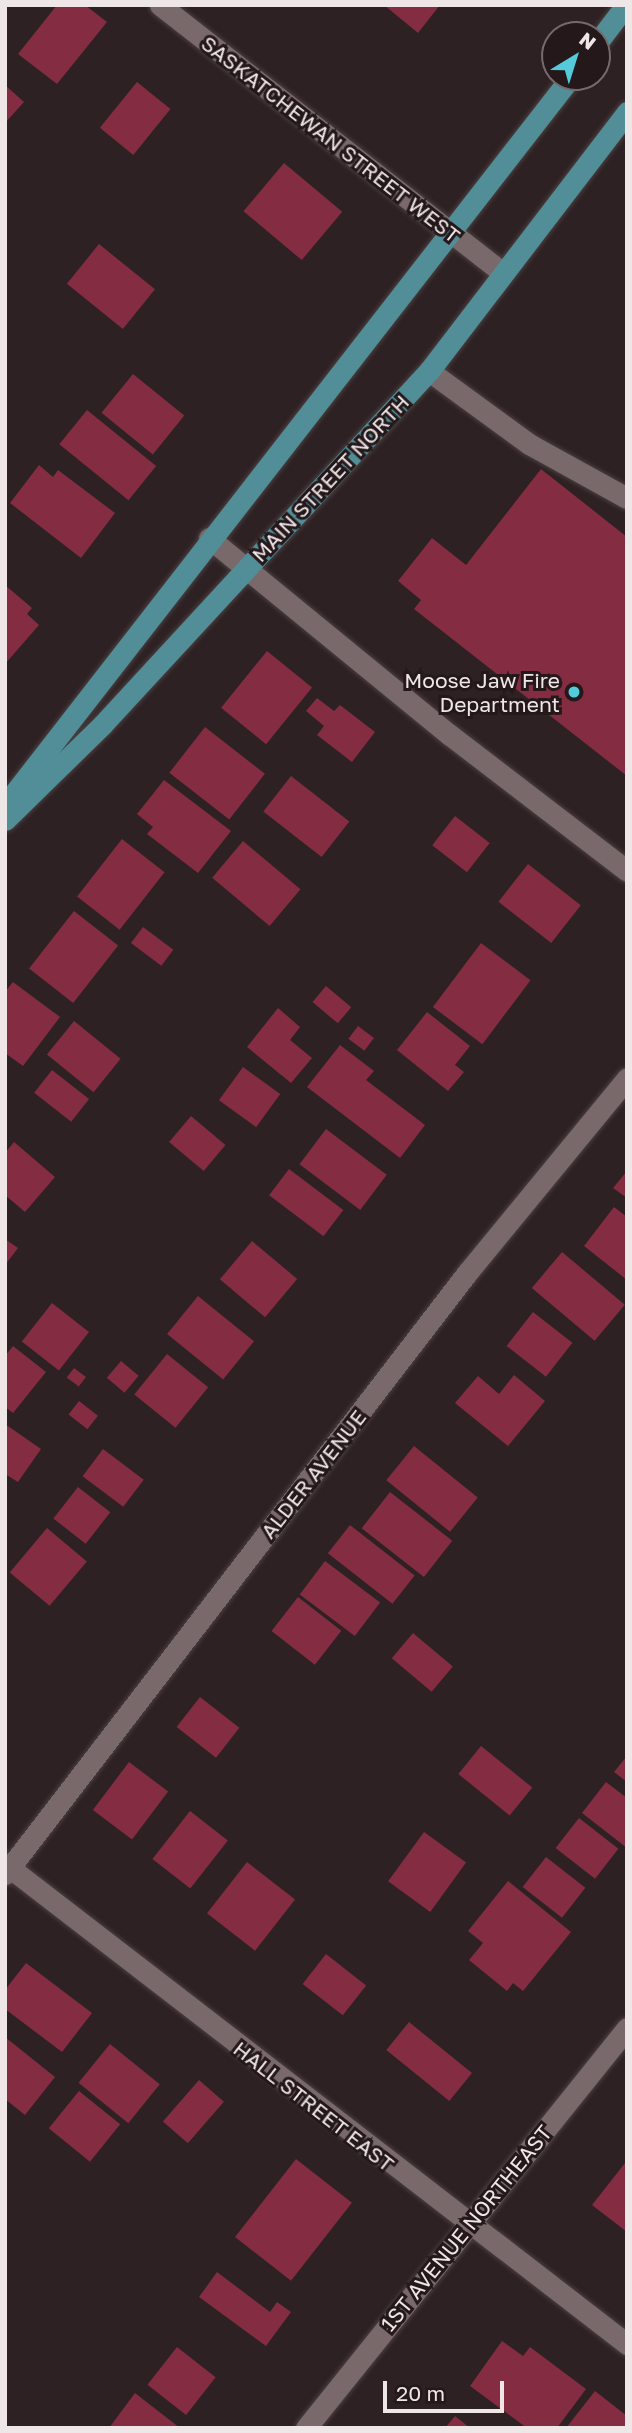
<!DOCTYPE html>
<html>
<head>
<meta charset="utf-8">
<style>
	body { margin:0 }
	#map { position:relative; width:632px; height:2433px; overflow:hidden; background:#2e2123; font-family:"Golos Text",sans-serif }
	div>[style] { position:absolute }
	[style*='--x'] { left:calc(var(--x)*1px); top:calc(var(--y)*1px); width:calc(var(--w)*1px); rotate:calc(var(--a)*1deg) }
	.building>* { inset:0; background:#832c42; transform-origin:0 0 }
	.roads { filter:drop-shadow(0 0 2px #4a4041) drop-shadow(0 0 2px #4a4041) }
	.minor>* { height:21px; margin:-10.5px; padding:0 10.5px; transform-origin:10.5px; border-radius:10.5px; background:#79696b }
	.tertiary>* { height:21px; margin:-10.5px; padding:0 10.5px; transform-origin:10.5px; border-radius:10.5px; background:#79696b }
	.primary>* { height:21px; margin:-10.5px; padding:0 10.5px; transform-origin:10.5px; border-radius:10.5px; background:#518e97 }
	.dots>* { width:19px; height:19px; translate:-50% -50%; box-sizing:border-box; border:4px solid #24181a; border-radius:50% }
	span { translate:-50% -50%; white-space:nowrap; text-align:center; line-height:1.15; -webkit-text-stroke:6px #24181a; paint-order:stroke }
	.street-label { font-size:21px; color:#efe6e7 }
	.poi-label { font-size:21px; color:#efe6e7 }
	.right { translate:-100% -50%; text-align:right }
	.frame { position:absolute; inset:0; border:7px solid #efe6e7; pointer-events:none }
	.north { position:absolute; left:541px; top:21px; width:70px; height:70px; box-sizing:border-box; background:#24181a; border:2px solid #756a6c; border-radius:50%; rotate:38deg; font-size:19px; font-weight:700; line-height:28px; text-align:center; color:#efe6e7 }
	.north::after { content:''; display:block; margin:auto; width:24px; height:32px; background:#53cbda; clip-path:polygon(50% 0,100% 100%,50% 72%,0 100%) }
	.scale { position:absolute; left:383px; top:2381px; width:121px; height:32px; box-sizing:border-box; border:4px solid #efe6e7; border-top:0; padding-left:9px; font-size:21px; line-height:24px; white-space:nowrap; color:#efe6e7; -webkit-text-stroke:5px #24181a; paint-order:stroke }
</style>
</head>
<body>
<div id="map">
	<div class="building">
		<i style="clip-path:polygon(57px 5px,85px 5px,107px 22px,57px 84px,18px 54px)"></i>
		<i style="clip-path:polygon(384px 5px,440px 5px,418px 33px)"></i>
		<i style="left:137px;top:82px;width:43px;height:59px;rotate:39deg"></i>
		<i style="clip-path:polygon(5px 85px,24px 102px,5px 123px)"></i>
		<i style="left:284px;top:163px;width:76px;height:63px;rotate:40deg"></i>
		<i style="left:99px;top:244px;width:72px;height:51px;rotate:39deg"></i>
		<i style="left:133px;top:374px;width:66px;height:50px;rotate:39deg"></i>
		<i style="left:87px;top:410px;width:89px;height:44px;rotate:39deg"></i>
		<i style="clip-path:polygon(39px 465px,53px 477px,58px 470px,115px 513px,81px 558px,10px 503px)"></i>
		<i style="clip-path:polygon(541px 469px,627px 537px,627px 776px,414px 609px,421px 600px,398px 581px,432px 538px,466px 565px)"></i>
		<i style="clip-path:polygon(5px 585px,32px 608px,27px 614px,39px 625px,5px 664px)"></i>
		<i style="left:267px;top:651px;width:58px;height:73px;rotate:39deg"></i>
		<i style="clip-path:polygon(317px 698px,334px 711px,340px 705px,375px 732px,352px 762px,317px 735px,324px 726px,306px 711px)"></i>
		<i style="left:205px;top:727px;width:76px;height:58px;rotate:38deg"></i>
		<i style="left:291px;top:776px;width:74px;height:45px;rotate:38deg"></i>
		<i style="clip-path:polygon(164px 780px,231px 831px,198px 873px,147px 834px,153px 827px,137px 814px)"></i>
		<i style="left:455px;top:816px;width:44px;height:37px;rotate:38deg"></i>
		<i style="left:122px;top:839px;width:54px;height:73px;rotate:38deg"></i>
		<i style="left:243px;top:841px;width:75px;height:48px;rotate:40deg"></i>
		<i style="left:528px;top:864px;width:67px;height:48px;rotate:38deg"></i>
		<i style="left:74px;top:911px;width:56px;height:73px;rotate:38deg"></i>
		<i style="left:143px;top:927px;width:38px;height:20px;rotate:37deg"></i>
		<i style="left:481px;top:943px;width:62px;height:80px;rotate:37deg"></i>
		<i style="clip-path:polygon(13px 982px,60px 1017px,23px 1066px,5px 1053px,5px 992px)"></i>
		<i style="left:326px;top:986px;width:33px;height:21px;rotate:40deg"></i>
		<i style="clip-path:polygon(278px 1008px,300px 1027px,290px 1040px,312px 1058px,291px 1083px,247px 1047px)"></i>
		<i style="clip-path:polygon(427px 1012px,470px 1046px,455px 1065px,464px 1072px,448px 1091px,397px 1050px)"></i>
		<i style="left:74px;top:1021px;width:60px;height:43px;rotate:39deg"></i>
		<i style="left:358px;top:1026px;width:20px;height:16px;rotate:37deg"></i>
		<i style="clip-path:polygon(340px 1045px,374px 1071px,366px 1080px,425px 1125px,400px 1158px,307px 1087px)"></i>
		<i style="left:243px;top:1067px;width:46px;height:41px;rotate:36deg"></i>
		<i style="left:52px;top:1070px;width:47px;height:29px;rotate:38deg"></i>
		<i style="left:191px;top:1116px;width:45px;height:34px;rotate:40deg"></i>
		<i style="left:326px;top:1129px;width:76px;height:44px;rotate:37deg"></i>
		<i style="clip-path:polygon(14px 1142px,55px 1177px,25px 1212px,5px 1195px,5px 1153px)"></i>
		<i style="left:289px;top:1169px;width:68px;height:33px;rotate:37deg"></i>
		<i style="clip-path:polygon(627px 1171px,627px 1198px,613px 1188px)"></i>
		<i style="clip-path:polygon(614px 1207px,627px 1217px,627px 1280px,584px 1246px)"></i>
		<i style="clip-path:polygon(5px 1239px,18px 1248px,5px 1265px)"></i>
		<i style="left:252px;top:1241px;width:59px;height:50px;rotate:40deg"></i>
		<i style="left:562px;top:1252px;width:82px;height:47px;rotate:40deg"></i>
		<i style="left:198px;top:1296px;width:72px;height:49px;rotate:39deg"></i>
		<i style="left:52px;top:1303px;width:47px;height:49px;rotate:38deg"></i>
		<i style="left:533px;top:1312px;width:50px;height:43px;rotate:38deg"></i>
		<i style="clip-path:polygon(13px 1346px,46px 1372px,13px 1413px,5px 1407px,5px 1356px)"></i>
		<i style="left:167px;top:1354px;width:53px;height:52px;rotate:39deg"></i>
		<i style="left:121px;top:1361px;width:23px;height:22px;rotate:40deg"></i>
		<i style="left:74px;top:1368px;width:15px;height:12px;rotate:37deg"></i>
		<i style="clip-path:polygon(514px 1375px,545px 1401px,508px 1446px,455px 1403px,478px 1376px,499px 1394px)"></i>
		<i style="left:79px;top:1401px;width:24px;height:17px;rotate:38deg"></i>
		<i style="clip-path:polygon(5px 1424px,41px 1449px,18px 1482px,5px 1474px)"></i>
		<i style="left:414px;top:1446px;width:82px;height:44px;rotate:39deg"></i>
		<i style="left:103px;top:1449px;width:51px;height:34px;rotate:37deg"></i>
		<i style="left:78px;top:1487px;width:41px;height:40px;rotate:38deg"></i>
		<i style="left:390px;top:1492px;width:79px;height:46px;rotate:38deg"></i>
		<i style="left:350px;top:1525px;width:82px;height:36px;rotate:38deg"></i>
		<i style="left:47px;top:1528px;width:52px;height:58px;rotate:40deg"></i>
		<i style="left:325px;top:1561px;width:69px;height:42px;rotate:37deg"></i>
		<i style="left:298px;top:1597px;width:55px;height:43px;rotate:38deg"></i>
		<i style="left:413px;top:1633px;width:52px;height:33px;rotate:40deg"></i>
		<i style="left:200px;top:1697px;width:50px;height:38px;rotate:38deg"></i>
		<i style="left:481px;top:1746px;width:66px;height:36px;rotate:39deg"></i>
		<i style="clip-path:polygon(627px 1756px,627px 1782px,614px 1772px)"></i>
		<i style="left:129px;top:1762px;width:49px;height:60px;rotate:37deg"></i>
		<i style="clip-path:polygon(606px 1782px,627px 1798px,627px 1848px,582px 1813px)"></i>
		<i style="left:190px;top:1811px;width:48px;height:61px;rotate:38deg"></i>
		<i style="left:579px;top:1818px;width:50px;height:38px;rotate:38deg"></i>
		<i style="left:424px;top:1832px;width:52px;height:61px;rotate:36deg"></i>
		<i style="left:546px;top:1857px;width:50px;height:38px;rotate:38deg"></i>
		<i style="left:247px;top:1862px;width:61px;height:65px;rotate:38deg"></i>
		<i style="clip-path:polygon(508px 1881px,571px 1932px,523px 1991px,513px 1983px,507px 1991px,469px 1960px,483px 1943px,468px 1931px)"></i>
		<i style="left:326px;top:1954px;width:51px;height:38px;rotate:38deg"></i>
		<i style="clip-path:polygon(26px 1963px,92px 2013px,62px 2052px,5px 2009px,5px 1990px)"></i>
		<i style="left:409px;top:2022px;width:81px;height:36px;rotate:39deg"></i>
		<i style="clip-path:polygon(5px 2037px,55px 2077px,25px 2115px,5px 2099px)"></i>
		<i style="left:110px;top:2044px;width:64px;height:50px;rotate:39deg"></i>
		<i style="left:199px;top:2080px;width:33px;height:55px;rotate:41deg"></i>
		<i style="left:79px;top:2091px;width:53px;height:48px;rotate:39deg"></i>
		<i style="left:296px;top:2159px;width:71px;height:99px;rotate:38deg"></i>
		<i style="clip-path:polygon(625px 2163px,627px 2164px,627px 2232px,592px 2205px)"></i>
		<i style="clip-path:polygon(217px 2272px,270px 2312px,277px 2302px,291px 2312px,266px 2346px,199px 2297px)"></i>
		<i style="clip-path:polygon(502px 2341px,523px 2356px,530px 2347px,586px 2389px,557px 2428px,527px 2428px,470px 2386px)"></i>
		<i style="left:177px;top:2347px;width:49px;height:48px;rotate:38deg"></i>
		<i style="clip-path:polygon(595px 2391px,627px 2416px,627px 2428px,566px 2428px)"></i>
		<i style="clip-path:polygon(135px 2393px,180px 2428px,109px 2428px)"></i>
		<i style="clip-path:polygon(455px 2416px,470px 2428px,445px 2428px)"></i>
	</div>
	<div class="roads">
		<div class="minor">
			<i style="--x:429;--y:371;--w:124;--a:36.1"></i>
			<i style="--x:529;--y:444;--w:112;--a:28.9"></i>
			<i style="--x:209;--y:538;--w:311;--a:39.3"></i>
			<i style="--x:450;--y:735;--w:223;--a:37.5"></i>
			<i style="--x:5;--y:1864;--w:786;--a:37.66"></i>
			<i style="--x:5;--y:1874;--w:758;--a:-52.45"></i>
			<i style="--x:467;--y:1273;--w:252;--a:-50.6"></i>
			<i style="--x:306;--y:2428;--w:513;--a:-51.25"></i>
		</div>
		<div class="tertiary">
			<i style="--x:160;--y:5;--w:434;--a:38"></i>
		</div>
		<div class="primary">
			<i style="--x:597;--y:43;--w:48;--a:-52.7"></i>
			<i style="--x:5;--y:805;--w:922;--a:-52.14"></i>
			<i style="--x:5;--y:820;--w:137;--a:-44.4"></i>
			<i style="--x:103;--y:724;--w:481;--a:-47.3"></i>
			<i style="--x:429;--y:371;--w:326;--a:-52.6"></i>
		</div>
	</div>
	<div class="dots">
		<i style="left:574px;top:692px;background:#53cbda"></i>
	</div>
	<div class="street-label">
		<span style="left:331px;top:139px;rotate:38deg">SASKATCHEWAN STREET WEST</span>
		<span style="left:330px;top:478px;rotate:-47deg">MAIN STREET NORTH</span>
		<span style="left:313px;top:1474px;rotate:-52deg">ALDER AVENUE</span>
		<span style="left:314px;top:2106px;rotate:38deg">HALL STREET EAST</span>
		<span style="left:466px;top:2228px;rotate:-51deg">1ST AVENUE NORTHEAST</span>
	</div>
	<div class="poi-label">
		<span class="right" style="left:560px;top:692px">Moose Jaw Fire<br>Department</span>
	</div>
	<div class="frame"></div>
	<div class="north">N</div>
	<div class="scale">20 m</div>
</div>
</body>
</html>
